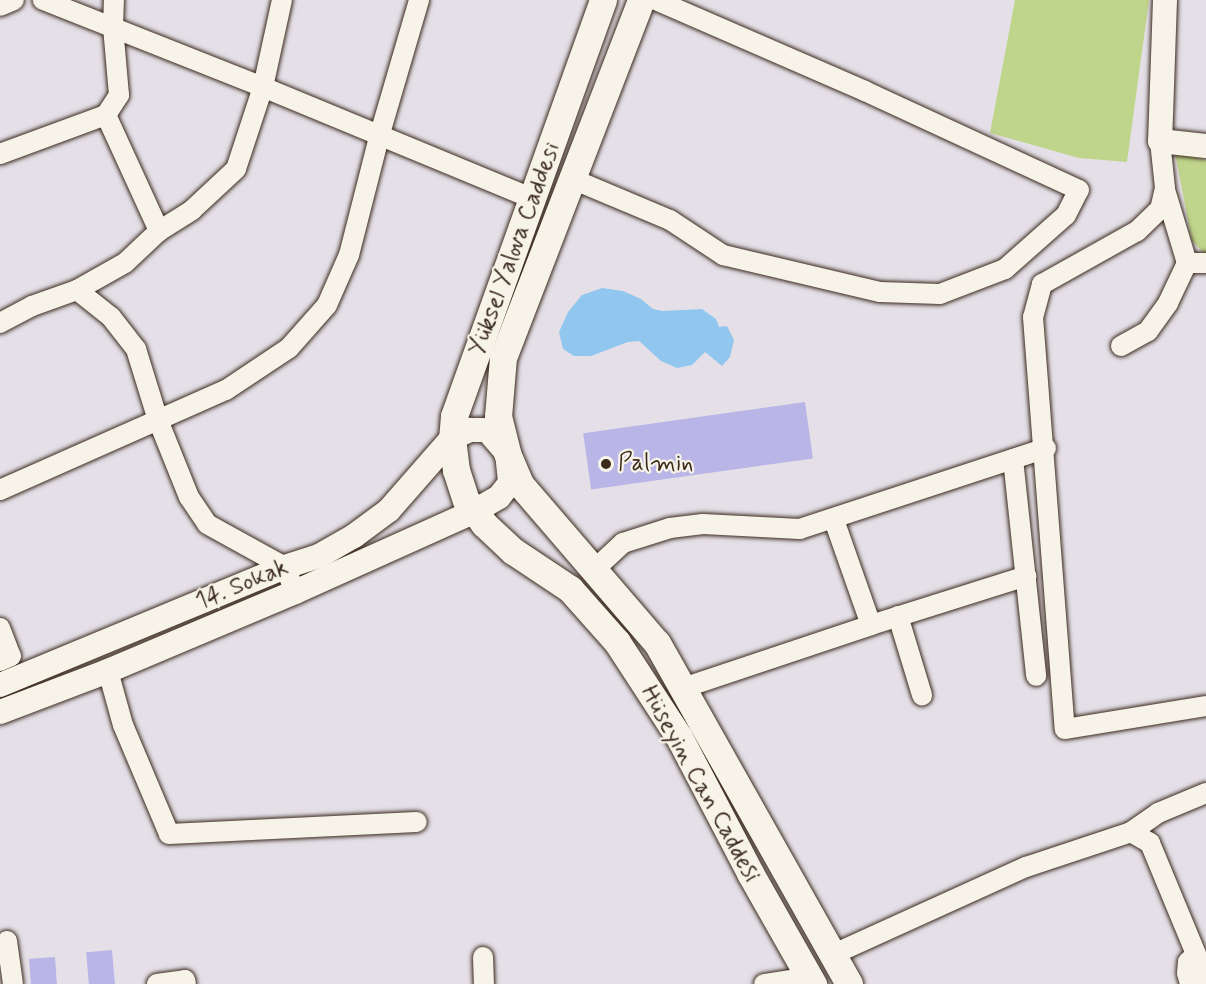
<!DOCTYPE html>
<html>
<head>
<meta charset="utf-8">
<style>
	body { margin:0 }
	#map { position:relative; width:1206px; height:984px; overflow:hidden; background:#e5e0e8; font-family:Mynerve,sans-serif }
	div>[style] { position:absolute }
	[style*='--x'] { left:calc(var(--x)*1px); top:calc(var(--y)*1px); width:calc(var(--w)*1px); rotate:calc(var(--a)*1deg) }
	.green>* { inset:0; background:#bfd58b }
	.water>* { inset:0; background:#91c7ef }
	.building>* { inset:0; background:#bab5e7; transform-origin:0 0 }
	.roads { filter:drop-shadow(0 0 2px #3b2a1e) drop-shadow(0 0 2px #3b2a1e) }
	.minor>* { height:20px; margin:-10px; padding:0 10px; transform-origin:10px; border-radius:10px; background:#f7f3e8 }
	.tertiary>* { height:24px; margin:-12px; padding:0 12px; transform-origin:12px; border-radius:12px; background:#f7f3e8 }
	.secondary>* { height:27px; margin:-13.5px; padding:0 13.5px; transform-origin:13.5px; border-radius:13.5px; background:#f7f3e8 }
	.dots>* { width:16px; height:16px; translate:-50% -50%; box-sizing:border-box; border:3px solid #f7f3e8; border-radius:50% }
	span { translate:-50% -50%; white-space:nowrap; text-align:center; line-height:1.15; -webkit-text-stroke:4.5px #f7f3e8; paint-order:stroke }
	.street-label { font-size:24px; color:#3b2a1e }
	.poi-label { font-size:24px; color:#3b2a1e }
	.left { translate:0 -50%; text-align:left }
</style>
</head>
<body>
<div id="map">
	<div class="green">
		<i style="clip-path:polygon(1015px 0,1149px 0,1127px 162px,1079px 158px,990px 133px)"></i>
		<i style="clip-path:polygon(1175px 153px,1206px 160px,1206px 255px,1192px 241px)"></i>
	</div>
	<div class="water">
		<i style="clip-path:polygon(602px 288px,623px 291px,641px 299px,653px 309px,662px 311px,702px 309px,716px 319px,719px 327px,727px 326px,734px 340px,730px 357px,722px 366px,705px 352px,692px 365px,677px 368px,661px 361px,639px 341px,628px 342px,591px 356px,574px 356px,563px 349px,559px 332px,568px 312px,582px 295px)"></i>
	</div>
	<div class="building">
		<i style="left:805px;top:402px;width:57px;height:224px;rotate:82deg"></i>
		<i style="left:112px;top:950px;width:34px;height:26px;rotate:85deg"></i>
		<i style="left:55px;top:957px;width:27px;height:26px;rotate:86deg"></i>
	</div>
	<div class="roads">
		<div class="minor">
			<i style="--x:282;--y:0;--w:89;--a:102.3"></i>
			<i style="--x:263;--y:87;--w:292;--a:22.5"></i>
			<i style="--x:0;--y:6;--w:15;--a:-23"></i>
			<i style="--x:106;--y:115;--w:128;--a:65.4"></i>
			<i style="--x:1160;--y:141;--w:47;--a:83.9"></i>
			<i style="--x:1165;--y:188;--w:22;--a:103"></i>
			<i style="--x:1160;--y:209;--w:32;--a:136"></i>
			<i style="--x:1137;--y:231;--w:109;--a:150.8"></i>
			<i style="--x:1042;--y:284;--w:34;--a:105"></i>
			<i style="--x:1033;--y:317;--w:413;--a:85.6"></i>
			<i style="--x:1065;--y:729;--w:143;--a:-9.3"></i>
			<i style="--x:0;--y:154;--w:113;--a:-20.2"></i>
			<i style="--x:106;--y:115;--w:24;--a:-57"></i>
			<i style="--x:119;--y:95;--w:68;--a:-95"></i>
			<i style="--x:113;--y:27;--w:27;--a:-88"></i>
			<i style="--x:570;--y:178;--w:108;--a:22.8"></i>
			<i style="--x:670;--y:220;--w:64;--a:33.4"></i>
			<i style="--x:723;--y:255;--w:161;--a:13.3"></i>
			<i style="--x:880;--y:292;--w:60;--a:1.9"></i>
			<i style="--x:940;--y:294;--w:70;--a:-21"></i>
			<i style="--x:1005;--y:269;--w:81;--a:-41.5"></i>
			<i style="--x:1066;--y:215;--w:28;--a:-63"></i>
			<i style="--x:1079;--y:190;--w:236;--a:-155.2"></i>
			<i style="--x:865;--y:91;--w:228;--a:-156.5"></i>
			<i style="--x:1165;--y:190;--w:76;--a:73.2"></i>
			<i style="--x:1187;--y:263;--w:19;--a:0"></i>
			<i style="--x:77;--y:290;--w:43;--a:38.5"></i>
			<i style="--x:111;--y:317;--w:41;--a:52"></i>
			<i style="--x:136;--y:349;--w:74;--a:72.8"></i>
			<i style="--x:158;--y:420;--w:83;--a:68.1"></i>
			<i style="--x:189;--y:497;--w:32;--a:56"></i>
			<i style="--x:207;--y:524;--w:89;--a:28.9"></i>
			<i style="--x:285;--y:567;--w:27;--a:68"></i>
			<i style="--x:0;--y:323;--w:36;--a:-28"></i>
			<i style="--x:32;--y:306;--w:48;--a:-19.6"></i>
			<i style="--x:77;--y:290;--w:55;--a:-29.4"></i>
			<i style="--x:125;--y:263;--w:47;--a:-43.3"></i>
			<i style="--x:159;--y:231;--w:39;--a:-32"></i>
			<i style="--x:192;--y:210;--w:60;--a:-43"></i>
			<i style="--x:236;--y:169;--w:86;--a:-71.8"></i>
			<i style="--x:263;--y:87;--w:237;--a:-158.4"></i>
			<i style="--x:1121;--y:346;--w:31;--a:-29"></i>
			<i style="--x:1148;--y:331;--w:34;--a:-54"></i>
			<i style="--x:1168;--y:303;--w:44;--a:-64.6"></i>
			<i style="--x:1013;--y:459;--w:218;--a:83.9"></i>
			<i style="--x:0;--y:490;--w:247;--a:-23.9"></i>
			<i style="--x:226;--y:390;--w:76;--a:-33.7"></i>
			<i style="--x:289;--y:348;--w:57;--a:-48.5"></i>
			<i style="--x:327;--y:305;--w:55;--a:-66.3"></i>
			<i style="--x:349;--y:255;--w:122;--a:-75.7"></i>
			<i style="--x:379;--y:137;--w:143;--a:-73.7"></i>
			<i style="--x:595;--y:569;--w:38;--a:-43"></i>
			<i style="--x:623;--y:543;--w:49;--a:-17.7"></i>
			<i style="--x:670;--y:528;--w:33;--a:-7"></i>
			<i style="--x:703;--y:524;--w:97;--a:3"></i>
			<i style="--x:800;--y:529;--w:259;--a:-18.2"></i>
			<i style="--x:898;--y:616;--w:83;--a:73.1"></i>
			<i style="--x:871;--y:625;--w:163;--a:-17.5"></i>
			<i style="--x:0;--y:628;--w:30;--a:69"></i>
			<i style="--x:11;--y:656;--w:12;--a:156"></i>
			<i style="--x:108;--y:671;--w:56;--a:74.5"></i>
			<i style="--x:123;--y:725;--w:118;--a:67.1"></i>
			<i style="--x:169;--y:834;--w:248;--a:-2.8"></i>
			<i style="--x:683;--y:688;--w:198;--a:-18.5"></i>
			<i style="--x:871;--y:625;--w:111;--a:-109.4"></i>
			<i style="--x:1131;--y:832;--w:33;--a:-35"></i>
			<i style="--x:1158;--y:813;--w:52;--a:-22.6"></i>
			<i style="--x:7;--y:941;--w:43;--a:82.1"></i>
			<i style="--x:834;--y:954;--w:211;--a:-24.4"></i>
			<i style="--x:1026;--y:867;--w:111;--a:-18.4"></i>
			<i style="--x:1131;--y:832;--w:22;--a:30"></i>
			<i style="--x:1150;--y:843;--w:146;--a:67.5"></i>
			<i style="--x:483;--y:957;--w:27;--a:88"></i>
			<i style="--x:157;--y:984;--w:28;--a:-8"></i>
			<i style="--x:185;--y:980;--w:4;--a:76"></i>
			<i style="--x:764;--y:984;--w:47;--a:-8.7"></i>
			<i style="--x:1190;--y:984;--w:11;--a:-105"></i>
			<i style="--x:1187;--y:973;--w:11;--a:-85"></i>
			<i style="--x:1188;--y:962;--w:11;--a:-45"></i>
		</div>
		<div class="tertiary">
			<i style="--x:1165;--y:0;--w:141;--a:92"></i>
			<i style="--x:1160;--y:141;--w:46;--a:6.2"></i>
			<i style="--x:0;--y:685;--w:308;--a:-22.5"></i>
			<i style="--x:285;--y:567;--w:36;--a:-18"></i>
			<i style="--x:319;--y:556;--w:40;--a:-29.7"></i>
			<i style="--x:354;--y:536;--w:44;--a:-36.6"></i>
			<i style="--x:389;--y:510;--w:96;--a:-48.8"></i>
			<i style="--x:452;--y:438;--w:20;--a:-24"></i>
			<i style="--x:470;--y:430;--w:17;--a:0"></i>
			<i style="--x:487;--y:430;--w:30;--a:49"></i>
			<i style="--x:507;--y:453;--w:30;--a:84"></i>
			<i style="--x:510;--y:483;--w:18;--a:128"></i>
			<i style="--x:499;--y:497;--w:30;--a:150"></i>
			<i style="--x:473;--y:512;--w:195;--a:155.8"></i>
			<i style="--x:295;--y:592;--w:203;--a:157.1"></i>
			<i style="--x:108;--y:671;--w:116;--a:159.2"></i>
		</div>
		<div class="secondary">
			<i style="--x:603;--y:0;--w:442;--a:109.7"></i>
			<i style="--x:454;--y:416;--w:22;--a:95"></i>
			<i style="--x:452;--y:438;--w:32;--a:83"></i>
			<i style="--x:456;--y:470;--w:32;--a:72"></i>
			<i style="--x:466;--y:500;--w:30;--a:53"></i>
			<i style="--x:484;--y:524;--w:40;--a:43"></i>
			<i style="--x:513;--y:551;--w:69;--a:33.7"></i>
			<i style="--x:570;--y:589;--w:71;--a:48.4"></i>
			<i style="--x:617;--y:642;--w:113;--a:56.9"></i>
			<i style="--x:679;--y:737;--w:153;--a:62.4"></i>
			<i style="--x:750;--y:873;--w:128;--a:60.4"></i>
			<i style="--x:641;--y:0;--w:383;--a:111.1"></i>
			<i style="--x:503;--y:357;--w:59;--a:94.8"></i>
			<i style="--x:498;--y:416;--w:38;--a:76"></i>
			<i style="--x:507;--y:453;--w:34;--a:67"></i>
			<i style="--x:520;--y:484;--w:210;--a:49.3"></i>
			<i style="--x:657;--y:643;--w:391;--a:60.6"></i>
		</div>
	</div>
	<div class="dots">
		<i style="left:606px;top:464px;background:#3b2a1e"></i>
	</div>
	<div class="street-label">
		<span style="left:515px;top:249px;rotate:-70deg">Yüksel Yalova Caddesi</span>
		<span style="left:242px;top:585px;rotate:-22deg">14. Sokak</span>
		<span style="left:700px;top:784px;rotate:61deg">Hüseyin Can Caddesi</span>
	</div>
	<div class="poi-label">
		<span class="left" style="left:618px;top:464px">Palmin</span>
	</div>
</div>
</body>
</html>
